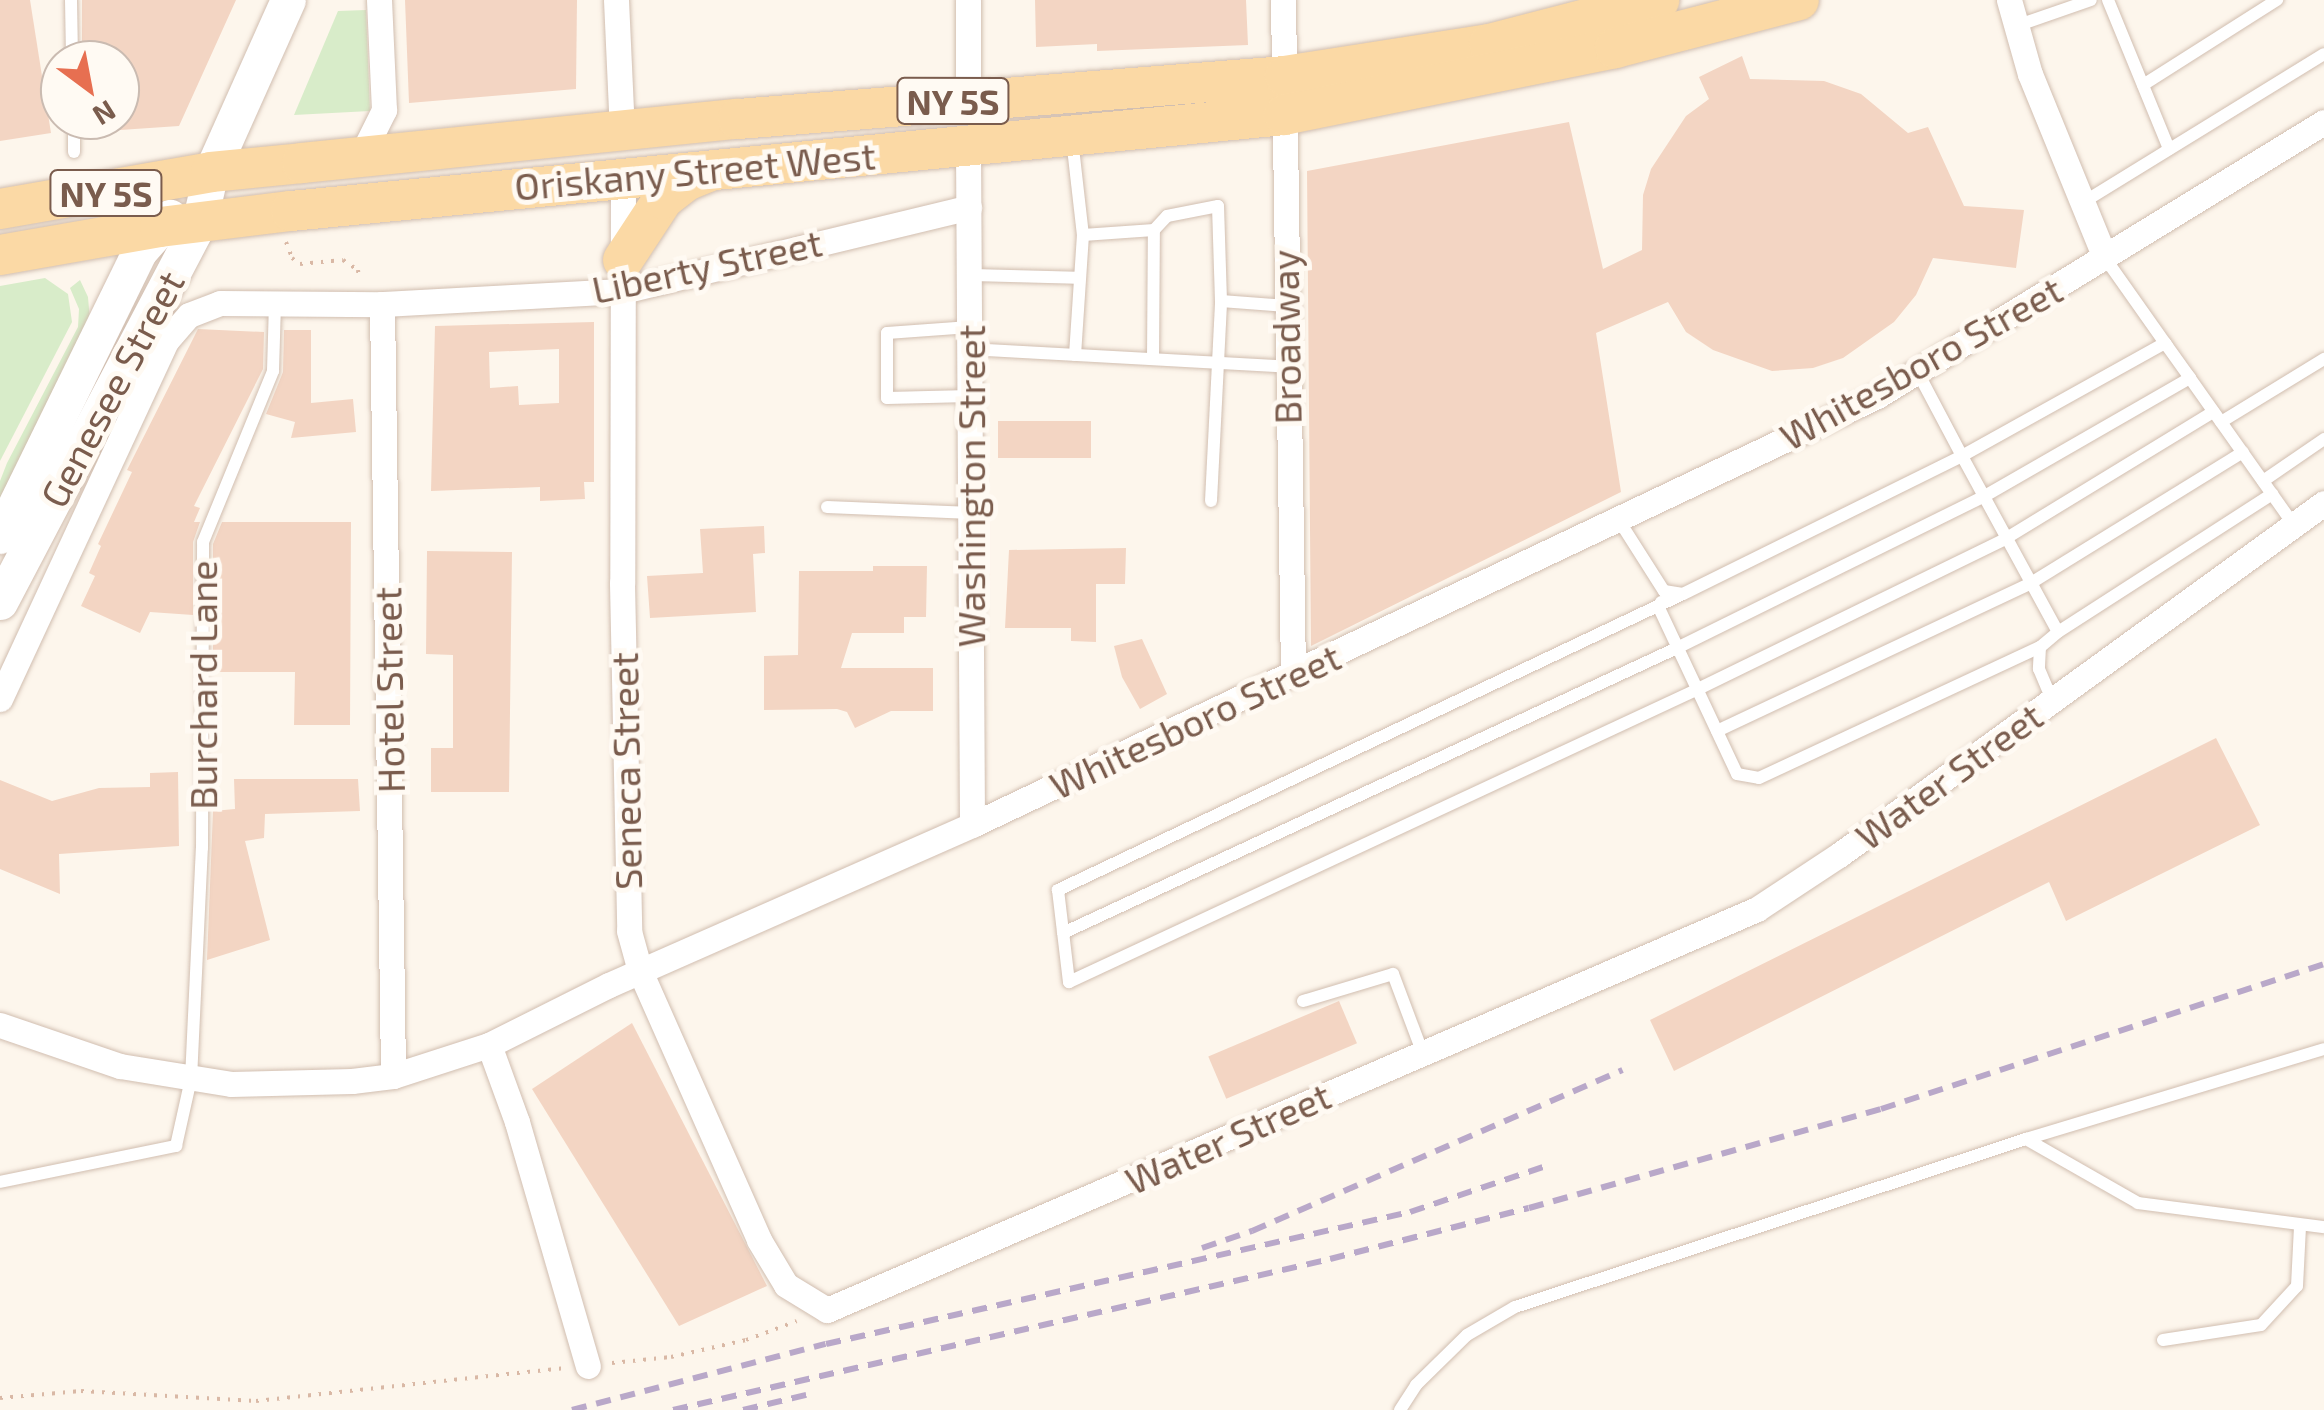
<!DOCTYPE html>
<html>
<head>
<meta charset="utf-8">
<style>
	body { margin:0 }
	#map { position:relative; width:2324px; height:1410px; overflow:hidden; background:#fdf6ec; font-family:"Exo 2",sans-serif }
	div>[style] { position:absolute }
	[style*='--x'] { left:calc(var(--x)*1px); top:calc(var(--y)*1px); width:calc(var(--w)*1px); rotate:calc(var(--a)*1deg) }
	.green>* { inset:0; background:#d8ecc9 }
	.building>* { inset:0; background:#f3d5c3; transform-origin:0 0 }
	.path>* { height:4px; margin-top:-2px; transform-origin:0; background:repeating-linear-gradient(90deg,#d9b8a5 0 2.5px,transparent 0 10.5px) }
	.roads { filter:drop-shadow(0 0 2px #d1beb0) drop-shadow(0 0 2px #d1beb0) }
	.lane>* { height:12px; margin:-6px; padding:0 6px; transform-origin:6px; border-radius:6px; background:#fff }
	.street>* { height:25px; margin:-12.5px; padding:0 12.5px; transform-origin:12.5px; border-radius:12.5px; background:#fff }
	.secondary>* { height:35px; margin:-17.5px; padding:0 17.5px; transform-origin:17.5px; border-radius:17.5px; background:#fff }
	.primary>* { height:40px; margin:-20px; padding:0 20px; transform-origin:20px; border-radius:20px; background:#fbd9a5 }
	.rail>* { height:6px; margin-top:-3px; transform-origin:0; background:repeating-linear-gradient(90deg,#b9a8c9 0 15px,transparent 0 25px) }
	span { translate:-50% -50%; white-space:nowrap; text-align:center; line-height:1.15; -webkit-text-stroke:10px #fffaf3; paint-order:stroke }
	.shield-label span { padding:2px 8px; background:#fffaf3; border:2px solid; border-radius:8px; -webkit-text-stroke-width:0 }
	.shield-label { font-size:35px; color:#7a5c4d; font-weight:700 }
	.street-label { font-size:38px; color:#7a5c4d }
	.north { position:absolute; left:40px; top:40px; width:100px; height:100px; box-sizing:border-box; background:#fffaf3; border:2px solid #cabbb1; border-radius:50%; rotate:148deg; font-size:28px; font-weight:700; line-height:40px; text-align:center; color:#7a5c4d }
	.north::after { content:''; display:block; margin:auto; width:35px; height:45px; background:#e76f51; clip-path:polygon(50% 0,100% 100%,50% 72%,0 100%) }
</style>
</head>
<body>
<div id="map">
	<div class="green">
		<i style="clip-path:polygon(366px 10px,370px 111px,294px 115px,338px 11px)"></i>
		<i style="clip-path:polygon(45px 278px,68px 294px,72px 322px,0 461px,0 286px)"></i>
		<i style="clip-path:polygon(80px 280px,88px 297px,90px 321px,0 507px,0 481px,7px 463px,78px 327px,79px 309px,70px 288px)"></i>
	</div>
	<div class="building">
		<i style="clip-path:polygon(0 0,30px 0,51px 133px,0 141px)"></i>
		<i style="clip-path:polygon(82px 0,236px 0,179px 126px,120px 130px,120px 60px,82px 60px)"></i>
		<i style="clip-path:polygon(405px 0,577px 0,576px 89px,409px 103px)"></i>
		<i style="clip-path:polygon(1035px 0,1246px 0,1248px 45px,1097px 51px,1097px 44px,1036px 47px)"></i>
		<i style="clip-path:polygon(1742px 56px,1750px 79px,1824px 81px,1861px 94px,1908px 133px,1928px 127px,1964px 206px,2024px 210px,2016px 268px,1933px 258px,1916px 295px,1894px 322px,1843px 358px,1813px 368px,1772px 371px,1713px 350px,1686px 332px,1668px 302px,1596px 333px,1621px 492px,1311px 646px,1307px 171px,1569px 122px,1603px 269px,1642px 250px,1643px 195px,1651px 169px,1686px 116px,1709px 99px,1699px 77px)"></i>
		<i style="clip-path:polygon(evenodd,594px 322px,594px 482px,584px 482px,585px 499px,540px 501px,540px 487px,431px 491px,435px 326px,594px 322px,559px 349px,559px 403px,519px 405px,518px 386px,490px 388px,489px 352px,559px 349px)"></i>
		<i style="clip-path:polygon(198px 329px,264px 332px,263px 369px,194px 506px,200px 508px,194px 522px,200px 522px,193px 542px,193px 615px,150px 612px,140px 633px,81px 606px,95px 576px,89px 573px,101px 546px,98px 544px,132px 472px,127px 470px)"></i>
		<i style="clip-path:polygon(284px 330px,311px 330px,311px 403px,353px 399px,356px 432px,291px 438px,295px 422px,266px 414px,283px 372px)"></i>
		<i style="left:1091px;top:421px;width:37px;height:93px;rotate:90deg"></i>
		<i style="clip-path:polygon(222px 522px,351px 522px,350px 725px,294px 725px,295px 672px,213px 672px,213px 544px)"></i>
		<i style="clip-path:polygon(764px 526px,765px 553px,753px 554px,756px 612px,650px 618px,647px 576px,703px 573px,700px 529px)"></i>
		<i style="clip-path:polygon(1126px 548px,1125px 584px,1096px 584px,1096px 642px,1071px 641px,1071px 628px,1005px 628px,1009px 550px)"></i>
		<i style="clip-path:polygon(427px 551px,512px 552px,509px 792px,431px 792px,431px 748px,453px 748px,453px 655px,426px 654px)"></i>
		<i style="clip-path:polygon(873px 566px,927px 566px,926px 617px,904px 617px,904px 633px,852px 633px,841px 668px,933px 668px,933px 711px,891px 711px,855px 728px,847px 712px,837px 709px,764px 710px,764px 656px,798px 655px,799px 571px,873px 571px)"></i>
		<i style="clip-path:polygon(1142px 639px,1167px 694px,1140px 709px,1122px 677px,1114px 646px)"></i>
		<i style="clip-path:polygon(2216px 738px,2260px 825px,2066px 921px,2049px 882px,1674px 1071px,1650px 1020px)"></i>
		<i style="clip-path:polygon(178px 772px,179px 846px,59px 854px,60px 894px,0 869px,0 780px,52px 801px,99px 788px,150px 787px,150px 773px)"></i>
		<i style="clip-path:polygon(234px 779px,358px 779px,360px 811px,265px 814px,264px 838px,245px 841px,270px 940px,207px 960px,213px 811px,235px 809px)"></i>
		<i style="left:1339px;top:1001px;width:46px;height:142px;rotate:67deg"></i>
		<i style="clip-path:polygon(632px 1023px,767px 1286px,679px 1326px,532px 1089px)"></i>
	</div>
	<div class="path">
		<i style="--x:286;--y:242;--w:17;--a:69"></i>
		<i style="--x:292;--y:258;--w:10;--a:37"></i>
		<i style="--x:300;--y:264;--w:43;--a:-5.3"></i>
		<i style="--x:343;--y:260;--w:18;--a:34"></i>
		<i style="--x:358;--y:270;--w:10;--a:84"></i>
		<i style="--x:612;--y:1363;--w:59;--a:-5.8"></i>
		<i style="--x:671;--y:1357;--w:77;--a:-12.8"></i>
		<i style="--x:746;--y:1340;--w:54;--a:-20.4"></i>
		<i style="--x:0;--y:1398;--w:81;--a:-4.9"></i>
		<i style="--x:81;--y:1391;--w:175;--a:3.3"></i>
		<i style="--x:256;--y:1401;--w:309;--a:-6.1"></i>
	</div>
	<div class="roads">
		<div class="lane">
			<i style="--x:71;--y:0;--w:60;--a:89"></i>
			<i style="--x:2108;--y:0;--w:161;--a:67.7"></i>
			<i style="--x:2016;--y:26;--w:79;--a:-19.1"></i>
			<i style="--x:2143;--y:85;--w:159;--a:-32.4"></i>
			<i style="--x:74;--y:120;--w:32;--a:90"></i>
			<i style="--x:1072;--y:139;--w:97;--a:83.5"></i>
			<i style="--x:1083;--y:235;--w:71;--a:-4"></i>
			<i style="--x:2082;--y:203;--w:284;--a:-31.6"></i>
			<i style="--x:2105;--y:258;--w:108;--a:54.8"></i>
			<i style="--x:969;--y:275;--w:111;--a:1.5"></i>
			<i style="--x:970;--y:349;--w:318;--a:3.2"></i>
			<i style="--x:1075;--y:355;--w:120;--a:-86.2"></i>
			<i style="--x:1153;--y:359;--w:129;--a:-89.6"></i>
			<i style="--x:1154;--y:230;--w:19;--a:-47"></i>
			<i style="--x:1167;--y:216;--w:52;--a:-11.1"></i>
			<i style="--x:1218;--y:206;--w:95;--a:88.2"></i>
			<i style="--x:1221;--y:301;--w:66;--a:4.3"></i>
			<i style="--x:2187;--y:374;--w:185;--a:54.7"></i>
			<i style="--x:970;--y:396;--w:83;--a:178.6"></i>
			<i style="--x:887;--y:398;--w:65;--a:-90"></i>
			<i style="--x:887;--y:333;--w:83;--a:-4.1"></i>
			<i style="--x:2221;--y:422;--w:121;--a:-31.5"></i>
			<i style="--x:2263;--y:481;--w:74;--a:-34.5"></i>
			<i style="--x:1211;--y:501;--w:200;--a:-87.1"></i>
			<i style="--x:827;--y:507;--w:145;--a:2.4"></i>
			<i style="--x:1620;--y:522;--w:82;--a:57.5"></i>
			<i style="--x:1664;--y:591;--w:19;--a:9"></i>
			<i style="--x:1683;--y:594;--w:311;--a:-26.3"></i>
			<i style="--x:1962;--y:456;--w:200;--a:61.4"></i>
			<i style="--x:2058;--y:632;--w:23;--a:140"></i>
			<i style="--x:2040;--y:647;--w:22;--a:93"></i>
			<i style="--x:2039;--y:669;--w:34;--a:67"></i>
			<i style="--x:1683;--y:594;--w:692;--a:154.66"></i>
			<i style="--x:1058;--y:890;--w:93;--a:83.2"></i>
			<i style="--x:1069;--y:982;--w:692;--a:-24.97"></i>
			<i style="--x:1696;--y:690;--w:344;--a:-26"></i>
			<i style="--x:2005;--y:539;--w:244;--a:-31.4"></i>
			<i style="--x:1661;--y:602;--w:6;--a:108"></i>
			<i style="--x:1659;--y:608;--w:183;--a:64.8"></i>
			<i style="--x:1737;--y:774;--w:22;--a:10"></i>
			<i style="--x:1759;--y:778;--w:310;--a:-25"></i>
			<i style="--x:2058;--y:632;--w:255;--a:-32.8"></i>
			<i style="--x:1717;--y:731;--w:347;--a:-25.2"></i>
			<i style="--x:2031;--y:583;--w:249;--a:-31.7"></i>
			<i style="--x:1063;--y:933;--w:677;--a:-24.9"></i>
			<i style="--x:1677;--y:648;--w:341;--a:-26.3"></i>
			<i style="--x:1983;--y:497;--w:239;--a:-29.9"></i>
			<i style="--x:2190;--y:378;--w:43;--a:-125.5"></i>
			<i style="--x:2165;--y:343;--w:232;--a:150.9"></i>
			<i style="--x:1962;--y:456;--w:94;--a:-117.9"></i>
			<i style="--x:1303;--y:1001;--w:94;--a:-16.7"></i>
			<i style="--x:1393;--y:974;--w:85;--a:69.4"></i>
			<i style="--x:2026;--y:1139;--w:129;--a:29.7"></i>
			<i style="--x:2138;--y:1203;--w:188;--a:7.4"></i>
			<i style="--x:0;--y:1182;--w:180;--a:-11.6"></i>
			<i style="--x:176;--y:1146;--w:69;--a:-77.4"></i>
			<i style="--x:191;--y:1079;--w:231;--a:-87.3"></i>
			<i style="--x:202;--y:848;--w:306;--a:-89.8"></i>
			<i style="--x:203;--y:542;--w:185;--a:-67.7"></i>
			<i style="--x:273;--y:371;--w:67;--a:-88.3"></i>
			<i style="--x:2163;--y:1340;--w:99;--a:-8.7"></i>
			<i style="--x:2261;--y:1325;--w:53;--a:-47.3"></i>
			<i style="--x:2297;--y:1286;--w:60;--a:-87.1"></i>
			<i style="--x:1400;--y:1410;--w:30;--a:-57"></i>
			<i style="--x:1416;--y:1385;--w:71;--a:-44.4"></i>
			<i style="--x:1467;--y:1335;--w:56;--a:-30.3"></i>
			<i style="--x:1515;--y:1307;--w:538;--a:-18.2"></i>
			<i style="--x:2026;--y:1139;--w:311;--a:-16.8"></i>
		</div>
		<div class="street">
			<i style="--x:616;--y:0;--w:130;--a:87.4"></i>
			<i style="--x:1283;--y:0;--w:675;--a:89.15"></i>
			<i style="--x:2009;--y:0;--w:77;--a:74.2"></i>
			<i style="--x:2030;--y:74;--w:199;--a:67.8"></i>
			<i style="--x:968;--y:99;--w:99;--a:-90"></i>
			<i style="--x:968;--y:147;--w:678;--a:89.66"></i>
			<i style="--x:360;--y:158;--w:54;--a:-63.4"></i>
			<i style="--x:384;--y:110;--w:110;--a:-92.6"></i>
			<i style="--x:623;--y:175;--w:408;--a:90.1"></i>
			<i style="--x:622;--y:583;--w:348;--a:88.8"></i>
			<i style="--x:629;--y:931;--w:41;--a:74.6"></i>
			<i style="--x:640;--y:971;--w:294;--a:66.1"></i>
			<i style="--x:759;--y:1240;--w:52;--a:59"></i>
			<i style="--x:786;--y:1285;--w:48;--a:31.4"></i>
			<i style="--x:827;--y:1310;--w:1013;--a:-23.32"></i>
			<i style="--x:1757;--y:909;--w:98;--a:-33.4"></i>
			<i style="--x:1839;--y:855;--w:599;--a:-35.97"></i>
			<i style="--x:382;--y:304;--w:772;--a:89.18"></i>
			<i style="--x:0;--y:699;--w:396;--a:-65.1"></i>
			<i style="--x:167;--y:340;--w:33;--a:-49"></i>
			<i style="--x:189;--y:315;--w:33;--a:-21"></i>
			<i style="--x:220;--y:303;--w:162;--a:0.4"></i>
			<i style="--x:382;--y:304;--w:241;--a:-3.1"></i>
			<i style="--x:623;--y:291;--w:356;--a:-13.6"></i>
			<i style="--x:0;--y:1025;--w:127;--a:18.9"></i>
			<i style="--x:120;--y:1066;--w:112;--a:9.2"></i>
			<i style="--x:231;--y:1084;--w:121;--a:-1.4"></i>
			<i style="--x:352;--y:1081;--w:41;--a:-7"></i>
			<i style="--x:393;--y:1076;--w:101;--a:-17.9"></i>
			<i style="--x:489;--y:1045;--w:134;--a:-26.6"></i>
			<i style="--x:609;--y:985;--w:397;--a:-23.8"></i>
			<i style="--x:972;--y:825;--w:1002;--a:-25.36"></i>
			<i style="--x:1877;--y:396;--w:524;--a:-31.51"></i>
			<i style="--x:489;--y:1045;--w:82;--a:70"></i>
			<i style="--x:517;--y:1122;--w:254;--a:73.8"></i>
		</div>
		<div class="secondary">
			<i style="--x:0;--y:536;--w:316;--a:-63.9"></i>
			<i style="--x:139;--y:252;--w:47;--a:-48.5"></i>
			<i style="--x:0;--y:602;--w:428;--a:-62.3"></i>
			<i style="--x:199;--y:223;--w:52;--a:-76.8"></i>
			<i style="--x:211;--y:172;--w:188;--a:-65.9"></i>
		</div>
		<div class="primary">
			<i style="--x:0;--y:209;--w:214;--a:-9.9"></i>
			<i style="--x:211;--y:172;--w:91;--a:-5.6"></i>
			<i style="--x:302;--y:163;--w:438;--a:-5.8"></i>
			<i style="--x:738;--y:119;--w:549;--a:-4.49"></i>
			<i style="--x:1285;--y:76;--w:206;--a:-8.9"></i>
			<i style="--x:1489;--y:44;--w:176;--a:-14.5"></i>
			<i style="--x:0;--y:255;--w:162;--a:-9.9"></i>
			<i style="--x:160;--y:227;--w:132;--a:-7"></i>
			<i style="--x:291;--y:211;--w:998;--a:-5.52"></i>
			<i style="--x:1284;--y:115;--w:338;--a:-11.4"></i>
			<i style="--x:1615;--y:48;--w:190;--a:-14.6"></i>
			<i style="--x:623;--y:260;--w:73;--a:-56.7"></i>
			<i style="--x:663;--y:199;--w:29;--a:-38"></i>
			<i style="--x:686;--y:181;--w:24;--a:-22"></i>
		</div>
	</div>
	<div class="rail">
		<i style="--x:1202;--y:1248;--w:53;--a:-18.8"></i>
		<i style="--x:1252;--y:1231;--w:404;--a:-23.5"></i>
		<i style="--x:572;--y:1410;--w:262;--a:-14.6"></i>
		<i style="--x:826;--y:1344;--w:599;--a:-12.74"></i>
		<i style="--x:1410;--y:1212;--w:140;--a:-18.7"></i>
		<i style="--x:673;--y:1410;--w:674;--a:-12.94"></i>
		<i style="--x:1330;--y:1259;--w:205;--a:-14.4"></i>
		<i style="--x:1529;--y:1208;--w:366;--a:-15.7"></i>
		<i style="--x:1881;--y:1109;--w:466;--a:-18.1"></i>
		<i style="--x:743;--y:1410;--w:65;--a:-13.4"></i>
	</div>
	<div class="shield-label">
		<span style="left:953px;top:101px">NY 5S</span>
		<span style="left:106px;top:193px">NY 5S</span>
	</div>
	<div class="street-label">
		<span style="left:695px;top:171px;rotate:-5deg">Oriskany Street West</span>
		<span style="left:707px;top:266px;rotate:-12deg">Liberty Street</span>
		<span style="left:1286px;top:337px;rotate:-91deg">Broadway</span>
		<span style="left:1921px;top:363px;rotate:-29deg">Whitesboro Street</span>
		<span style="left:112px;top:389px;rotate:-62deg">Genesee Street</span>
		<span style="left:971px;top:486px;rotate:-90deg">Washington Street</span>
		<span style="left:203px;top:685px;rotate:-90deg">Burchard Lane</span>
		<span style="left:389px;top:690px;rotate:-91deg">Hotel Street</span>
		<span style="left:1195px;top:721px;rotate:-25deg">Whitesboro Street</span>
		<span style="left:626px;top:771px;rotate:-91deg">Seneca Street</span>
		<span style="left:1949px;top:776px;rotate:-36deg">Water Street</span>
		<span style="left:1228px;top:1138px;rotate:-24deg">Water Street</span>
	</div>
	<div class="north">N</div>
</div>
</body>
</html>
